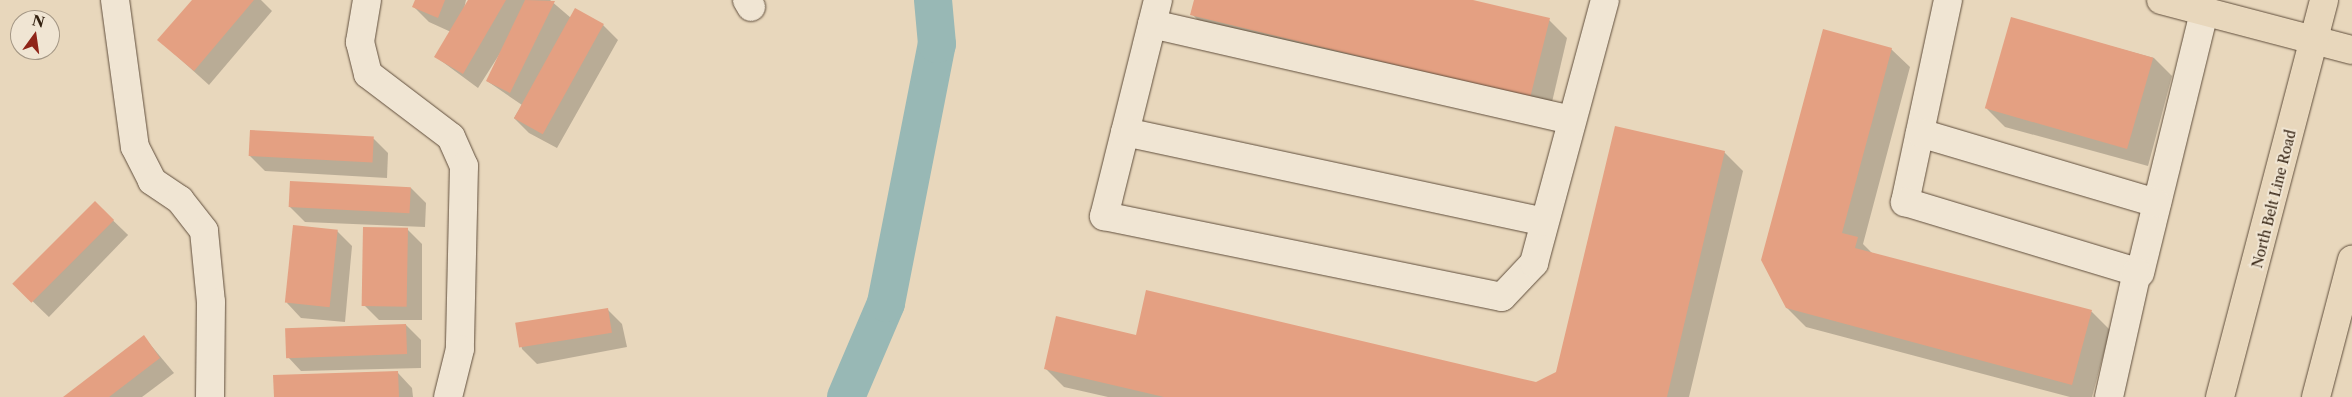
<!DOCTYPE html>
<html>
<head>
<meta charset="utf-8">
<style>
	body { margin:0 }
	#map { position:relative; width:2352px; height:397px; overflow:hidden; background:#e8d7bc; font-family:"Libre Caslon Text",serif }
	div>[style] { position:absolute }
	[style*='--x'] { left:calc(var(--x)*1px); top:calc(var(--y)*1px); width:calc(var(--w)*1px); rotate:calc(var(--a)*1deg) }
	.shadow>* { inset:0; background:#0003; transform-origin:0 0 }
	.canal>* { height:38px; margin:-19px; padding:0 19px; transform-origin:19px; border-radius:19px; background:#98b8b5 }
	.building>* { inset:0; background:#e4a082; transform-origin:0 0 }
	.roads { filter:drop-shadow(0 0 1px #604e3c) drop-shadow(0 0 1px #604e3c) }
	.minor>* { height:28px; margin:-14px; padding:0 14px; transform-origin:14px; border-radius:14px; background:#f0e5d3 }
	.major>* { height:28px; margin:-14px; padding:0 14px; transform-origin:14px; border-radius:14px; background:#e8d7bc }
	span { translate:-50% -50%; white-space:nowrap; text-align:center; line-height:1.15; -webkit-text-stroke:4px #f0e5d3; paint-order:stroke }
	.street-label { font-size:14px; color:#332111 }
	.north { position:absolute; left:10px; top:10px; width:50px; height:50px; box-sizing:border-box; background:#f0e5d3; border:1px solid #a49785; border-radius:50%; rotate:14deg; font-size:14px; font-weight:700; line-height:20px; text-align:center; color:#332111 }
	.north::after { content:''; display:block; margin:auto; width:18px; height:22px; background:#8f2418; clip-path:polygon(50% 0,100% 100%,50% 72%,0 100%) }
</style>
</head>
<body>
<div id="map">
	<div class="shadow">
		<i style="clip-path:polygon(193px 0,261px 0,272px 11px,209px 85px,159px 40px)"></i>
		<i style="clip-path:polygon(417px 0,466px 0,464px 9px,469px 0,550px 0,571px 18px,603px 25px,618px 40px,557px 148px,529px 133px,514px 118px,522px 105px,487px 81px,504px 47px,478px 88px,436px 57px,451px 32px,429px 22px,414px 7px)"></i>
		<i style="clip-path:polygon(1195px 0,1468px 0,1549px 20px,1567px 38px,1549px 115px,1210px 33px,1192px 14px)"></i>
		<i style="clip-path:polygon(2011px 19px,2154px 58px,2172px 76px,2148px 166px,2005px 127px,1987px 109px)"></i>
		<i style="clip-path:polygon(1891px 49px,1910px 67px,1863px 244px,1873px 254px,2092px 312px,2110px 330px,2092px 397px,2070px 397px,1806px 327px,1787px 308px)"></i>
		<i style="clip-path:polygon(374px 139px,388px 153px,387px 178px,265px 171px,250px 156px)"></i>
		<i style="clip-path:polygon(1724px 152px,1743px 171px,1689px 397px,1108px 397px,1064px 387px,1045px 368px,1137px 336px,1536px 383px,1557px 373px)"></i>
		<i style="clip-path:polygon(411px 188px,426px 203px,425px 227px,305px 222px,290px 207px)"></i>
		<i style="left:95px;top:203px;width:46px;height:114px;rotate:44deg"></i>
		<i style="clip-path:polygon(407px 229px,422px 244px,422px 320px,379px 320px,364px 305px)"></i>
		<i style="clip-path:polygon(337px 231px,352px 246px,345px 322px,301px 318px,287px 303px)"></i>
		<i style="clip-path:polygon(608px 310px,622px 324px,627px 347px,537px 364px,522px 349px,517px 326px)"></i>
		<i style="clip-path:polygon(406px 325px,421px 340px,421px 368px,301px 371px,287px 356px)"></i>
		<i style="clip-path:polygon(144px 337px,174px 373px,142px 397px,65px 397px)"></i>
		<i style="clip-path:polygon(398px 373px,412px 388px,413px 397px,275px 397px)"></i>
	</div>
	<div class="canal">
		<i style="--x:846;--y:397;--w:102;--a:-66.9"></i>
		<i style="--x:886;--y:303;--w:264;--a:-78.9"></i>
		<i style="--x:937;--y:44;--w:44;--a:-95.2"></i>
	</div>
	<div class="building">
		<i style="clip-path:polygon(192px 0,254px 0,194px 71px,157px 40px)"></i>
		<i style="clip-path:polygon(415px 0,445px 0,438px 18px,412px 7px)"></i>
		<i style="clip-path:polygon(468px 0,506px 0,463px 74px,434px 57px)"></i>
		<i style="clip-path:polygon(525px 0,555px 1px,510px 93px,486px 81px)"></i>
		<i style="clip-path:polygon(1194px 0,1473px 0,1550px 18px,1530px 98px,1190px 15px)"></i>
		<i style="left:575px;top:8px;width:33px;height:126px;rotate:29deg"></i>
		<i style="left:2011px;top:17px;width:148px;height:95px;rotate:16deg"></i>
		<i style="clip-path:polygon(1823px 29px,1892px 48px,1842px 233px,1858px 237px,1855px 248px,2092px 310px,2072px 385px,1786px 308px,1761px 260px)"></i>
		<i style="clip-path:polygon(1615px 126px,1725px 151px,1667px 397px,1164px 397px,1044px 369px,1056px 316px,1136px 335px,1146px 290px,1536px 382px,1556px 372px)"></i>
		<i style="left:250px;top:130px;width:124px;height:26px;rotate:3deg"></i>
		<i style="left:290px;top:181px;width:121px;height:26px;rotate:3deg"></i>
		<i style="left:95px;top:201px;width:27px;height:117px;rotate:45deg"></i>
		<i style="left:293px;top:225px;width:45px;height:78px;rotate:6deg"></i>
		<i style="left:363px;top:227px;width:45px;height:79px;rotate:1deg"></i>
		<i style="left:608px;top:308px;width:25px;height:94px;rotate:81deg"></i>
		<i style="left:406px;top:324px;width:30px;height:121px;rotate:88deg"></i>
		<i style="clip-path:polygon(144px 335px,160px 358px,109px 397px,63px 397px)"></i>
		<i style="clip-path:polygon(398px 371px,399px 397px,274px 397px,273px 375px)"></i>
	</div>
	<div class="roads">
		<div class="minor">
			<i style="--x:115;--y:0;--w:148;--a:82.3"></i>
			<i style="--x:135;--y:147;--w:38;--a:63"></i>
			<i style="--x:152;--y:181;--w:34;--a:34"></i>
			<i style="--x:180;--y:200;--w:39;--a:52"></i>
			<i style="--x:204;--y:231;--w:71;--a:84.4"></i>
			<i style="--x:211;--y:302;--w:95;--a:90.6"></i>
			<i style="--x:367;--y:0;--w:43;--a:99.5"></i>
			<i style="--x:360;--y:42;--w:33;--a:76"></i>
			<i style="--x:368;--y:74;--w:104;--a:37.2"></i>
			<i style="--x:451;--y:137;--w:32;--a:66"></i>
			<i style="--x:464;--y:166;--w:183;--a:91.3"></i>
			<i style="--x:460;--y:349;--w:49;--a:104"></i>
			<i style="--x:747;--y:0;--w:8;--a:60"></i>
			<i style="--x:1158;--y:0;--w:223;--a:104"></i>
			<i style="--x:1104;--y:216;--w:406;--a:11.5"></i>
			<i style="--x:1502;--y:297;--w:47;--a:-46.7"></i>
			<i style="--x:1534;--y:263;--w:272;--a:-74.9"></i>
			<i style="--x:1948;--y:0;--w:207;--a:102"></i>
			<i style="--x:1905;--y:202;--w:245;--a:16.8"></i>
			<i style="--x:2140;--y:273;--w:269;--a:-76.2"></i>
			<i style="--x:1152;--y:24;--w:430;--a:12.9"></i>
			<i style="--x:1125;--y:132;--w:429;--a:12.1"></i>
			<i style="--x:1920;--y:133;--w:247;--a:16.5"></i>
			<i style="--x:2109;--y:397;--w:128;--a:-77.4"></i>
		</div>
		<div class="major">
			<i style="--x:2161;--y:0;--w:197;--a:14.7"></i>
			<i style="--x:2220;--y:397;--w:410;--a:-75.3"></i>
			<i style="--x:2316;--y:397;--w:142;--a:-75.3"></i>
		</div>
	</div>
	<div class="street-label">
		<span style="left:2274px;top:199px;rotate:-76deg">North Belt Line Road</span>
	</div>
	<div class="north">N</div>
</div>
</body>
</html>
